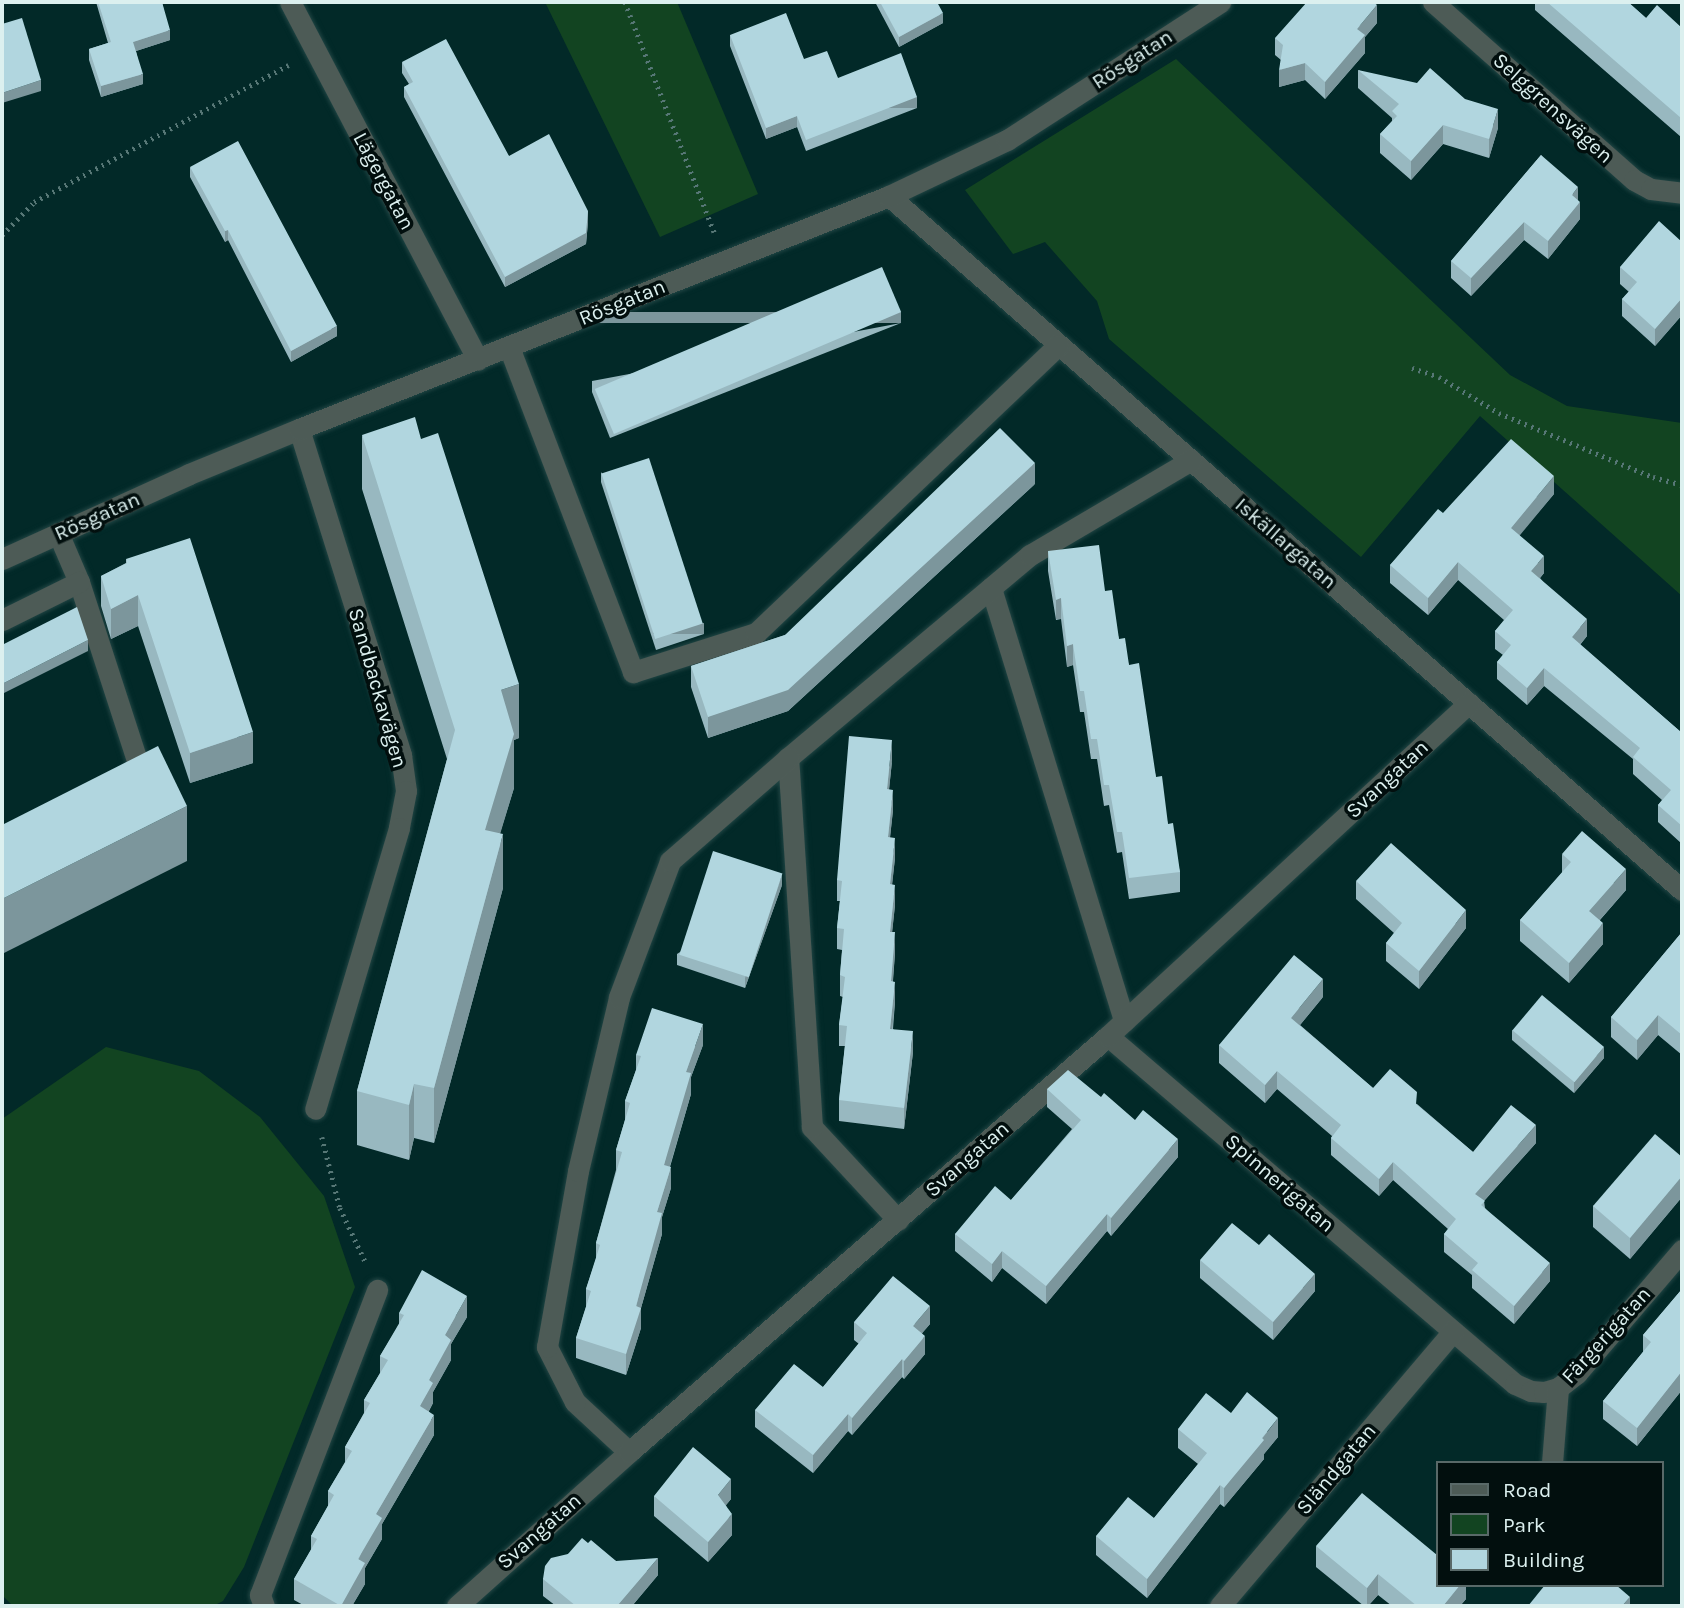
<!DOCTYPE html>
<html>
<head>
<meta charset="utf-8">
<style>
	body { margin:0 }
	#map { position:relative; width:1684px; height:1608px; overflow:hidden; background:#022928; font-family:Karla,sans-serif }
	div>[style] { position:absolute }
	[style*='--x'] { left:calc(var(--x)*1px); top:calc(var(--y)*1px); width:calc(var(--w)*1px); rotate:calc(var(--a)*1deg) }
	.green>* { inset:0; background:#124421 }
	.path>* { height:4.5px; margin-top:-2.25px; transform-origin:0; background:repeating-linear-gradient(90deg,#577776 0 2px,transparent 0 7px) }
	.roads { filter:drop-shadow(0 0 2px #214544) drop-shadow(0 0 2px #214544) }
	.minor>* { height:21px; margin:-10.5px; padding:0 10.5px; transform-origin:10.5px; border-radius:10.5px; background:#4d5b56 }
	.wall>* { inset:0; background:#98b8c0 }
	.shaded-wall>* { inset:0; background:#7c969c; transform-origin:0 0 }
	.building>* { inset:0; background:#b1d6df; transform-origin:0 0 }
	span { translate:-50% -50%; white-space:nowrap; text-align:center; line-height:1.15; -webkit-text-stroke:7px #020f0e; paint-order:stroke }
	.street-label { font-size:21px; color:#dcf0ef }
	.frame { position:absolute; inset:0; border:4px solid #dcf0ef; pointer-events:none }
	.legend { position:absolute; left:1436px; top:1461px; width:228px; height:126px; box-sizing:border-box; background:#020f0e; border:2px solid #596968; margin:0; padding:9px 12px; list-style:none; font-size:21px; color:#dcf0ef }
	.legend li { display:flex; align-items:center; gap:14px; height:35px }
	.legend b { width:35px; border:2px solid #596968 }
</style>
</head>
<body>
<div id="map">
	<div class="green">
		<i style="clip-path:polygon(545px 2px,677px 2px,758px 194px,660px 237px)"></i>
		<i style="clip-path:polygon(1176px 59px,1510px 375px,1567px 406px,1682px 423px,1682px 596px,1480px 416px,1361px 557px,1109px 339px,1097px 301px,1045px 242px,1013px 254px,965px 190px)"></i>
		<i style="clip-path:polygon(106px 1047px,199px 1071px,260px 1117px,324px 1196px,355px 1287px,244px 1567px,223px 1601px,213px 1606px,13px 1606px,2px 1595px,2px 1119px)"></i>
	</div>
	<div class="path">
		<i style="--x:625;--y:2;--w:247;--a:68.8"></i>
		<i style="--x:2;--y:235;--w:46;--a:-45.9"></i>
		<i style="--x:34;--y:202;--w:289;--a:-28.3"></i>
		<i style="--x:1412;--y:368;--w:28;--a:18"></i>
		<i style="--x:1439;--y:377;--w:70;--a:31"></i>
		<i style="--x:1499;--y:413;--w:167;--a:22.6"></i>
		<i style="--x:1653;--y:477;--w:30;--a:15"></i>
		<i style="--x:322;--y:1137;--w:73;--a:75.8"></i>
		<i style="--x:340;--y:1208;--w:59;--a:64.7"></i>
	</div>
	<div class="roads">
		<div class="minor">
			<i style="--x:290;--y:2;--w:404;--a:62.3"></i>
			<i style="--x:1433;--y:2;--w:268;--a:41.5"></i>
			<i style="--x:1634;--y:180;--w:19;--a:28"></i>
			<i style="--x:1651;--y:189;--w:31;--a:7"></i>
			<i style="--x:889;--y:196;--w:1054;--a:41.19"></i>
			<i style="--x:509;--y:347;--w:348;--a:69.1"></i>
			<i style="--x:633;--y:672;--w:129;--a:-17.6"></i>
			<i style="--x:756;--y:633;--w:417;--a:-43.6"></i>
			<i style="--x:299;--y:429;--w:342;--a:72.6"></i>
			<i style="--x:401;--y:755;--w:36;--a:82"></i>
			<i style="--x:406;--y:791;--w:38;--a:101"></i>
			<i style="--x:399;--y:828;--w:293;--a:106.6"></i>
			<i style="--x:58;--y:533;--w:53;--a:66.8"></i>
			<i style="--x:79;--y:582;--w:198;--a:72"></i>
			<i style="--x:140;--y:770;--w:13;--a:151"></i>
			<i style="--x:2;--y:559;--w:205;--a:-24.4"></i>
			<i style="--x:189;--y:474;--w:119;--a:-22.2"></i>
			<i style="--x:299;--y:429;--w:634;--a:-21.55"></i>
			<i style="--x:889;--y:196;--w:131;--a:-25.4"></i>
			<i style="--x:1007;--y:140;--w:254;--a:-32.9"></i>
			<i style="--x:991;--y:588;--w:453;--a:72.9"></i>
			<i style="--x:2;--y:620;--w:86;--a:-26.3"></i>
			<i style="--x:1108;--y:1036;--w:535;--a:40.53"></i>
			<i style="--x:1515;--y:1384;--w:17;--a:24"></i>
			<i style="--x:1531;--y:1391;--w:13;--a:4"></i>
			<i style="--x:1544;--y:1392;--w:15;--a:-16"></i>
			<i style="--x:1558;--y:1388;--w:24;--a:-38"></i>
			<i style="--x:1577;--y:1373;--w:162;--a:-49.5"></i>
			<i style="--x:898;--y:1220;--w:127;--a:-132.8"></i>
			<i style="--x:812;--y:1127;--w:370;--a:-93.7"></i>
			<i style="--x:788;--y:758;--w:316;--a:-40"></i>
			<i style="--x:1030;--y:555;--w:187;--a:-30.5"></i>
			<i style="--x:629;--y:1452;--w:74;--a:-137.2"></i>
			<i style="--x:575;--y:1402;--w:62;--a:-117"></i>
			<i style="--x:547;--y:1347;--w:179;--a:-80"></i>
			<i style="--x:578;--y:1171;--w:179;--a:-76.7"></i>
			<i style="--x:619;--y:997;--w:145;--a:-69.4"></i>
			<i style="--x:670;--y:861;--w:157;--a:-41.1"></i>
			<i style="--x:1552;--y:1463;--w:75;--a:-85.4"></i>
			<i style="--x:264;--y:1606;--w:12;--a:-110"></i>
			<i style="--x:260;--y:1595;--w:327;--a:-69"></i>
			<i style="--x:457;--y:1606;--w:231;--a:-41.8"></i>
			<i style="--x:629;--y:1452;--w:634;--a:-40.97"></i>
			<i style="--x:1108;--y:1036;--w:491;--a:-42.7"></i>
			<i style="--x:1220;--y:1606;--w:360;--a:-49.7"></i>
		</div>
	</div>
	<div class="wall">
		<i style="clip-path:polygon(96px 2px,162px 2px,170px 40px,136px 51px,143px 84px,101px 97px,89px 60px,89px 49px,108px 43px)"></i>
		<i style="clip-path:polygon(875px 2px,937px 2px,943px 23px,899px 47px)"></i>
		<i style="clip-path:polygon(1535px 2px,1628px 2px,1646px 18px,1682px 28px,1682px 135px,1681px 137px,1535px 10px)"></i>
		<i style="clip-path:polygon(1377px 23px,1365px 37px,1365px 53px,1325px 99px,1305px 80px,1279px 87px,1281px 60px,1275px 55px,1275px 38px)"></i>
		<i style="clip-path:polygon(730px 35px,804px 59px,838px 78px,917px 108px,806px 151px,797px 127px,766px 139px,730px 46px)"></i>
		<i style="clip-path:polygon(402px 62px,509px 156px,588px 222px,586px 244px,505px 287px,404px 97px,404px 87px,409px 84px,402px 73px)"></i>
		<i style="clip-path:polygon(1358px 70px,1498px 128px,1489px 158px,1443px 144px,1411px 180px,1380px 153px,1380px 134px,1392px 121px,1392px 118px,1358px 88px)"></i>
		<i style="clip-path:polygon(1541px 155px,1578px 200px,1580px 219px,1548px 259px,1524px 240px,1471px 296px,1451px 278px,1451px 261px)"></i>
		<i style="clip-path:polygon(190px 167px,337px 336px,291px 362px,228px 240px,225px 242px,190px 177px)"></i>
		<i style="clip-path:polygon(1682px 242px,1682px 315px,1655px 346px,1622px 316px,1622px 299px,1629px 292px,1620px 284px,1620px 267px)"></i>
		<i style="clip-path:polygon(901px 323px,610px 438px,592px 392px,592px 381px)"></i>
		<i style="clip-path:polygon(362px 435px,519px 738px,514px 740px,514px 788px,500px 833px,503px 888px,434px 1143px,414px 1138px,409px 1160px,357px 1145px,357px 1091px,447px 759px,362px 489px)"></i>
		<i style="clip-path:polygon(601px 472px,704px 634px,656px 650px,601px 482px)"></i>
		<i style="clip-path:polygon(1035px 484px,788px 711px,708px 738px,691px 687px,691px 666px,785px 635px)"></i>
		<i style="clip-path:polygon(1554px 494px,1519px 535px,1544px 573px,1540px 578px,1587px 636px,1580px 645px,1682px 733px,1682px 844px,1658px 822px,1658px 805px,1662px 800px,1633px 774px,1633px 759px,1544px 686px,1527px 705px,1497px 679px,1497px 662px,1503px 655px,1495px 649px,1495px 631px,1504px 620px,1458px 580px,1428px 615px,1390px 583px,1390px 565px,1443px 513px)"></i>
		<i style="clip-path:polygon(1048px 551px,1105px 591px,1119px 639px,1129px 665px,1156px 777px,1180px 872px,1180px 892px,1129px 899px,1122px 852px,1117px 853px,1109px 805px,1104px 806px,1097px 759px,1091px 759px,1084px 712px,1080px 712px,1073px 665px,1067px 667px,1061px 619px,1056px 620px,1048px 571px)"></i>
		<i style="clip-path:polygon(126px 559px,253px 763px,190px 783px,138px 626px,111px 639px,101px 606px,101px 576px,126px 563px)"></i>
		<i style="clip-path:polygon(892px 761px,889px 789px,893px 810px,890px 837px,895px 858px,892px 884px,895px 905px,892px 932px,895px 953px,893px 981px,895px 1002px,893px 1029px,913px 1052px,904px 1129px,839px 1121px,839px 1100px,845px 1046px,839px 1046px,839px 1025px,843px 997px,840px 996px,840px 975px,842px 950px,837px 949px,837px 928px,840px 901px,837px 901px,837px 880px)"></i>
		<i style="clip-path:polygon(1562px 854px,1626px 890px,1600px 920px,1603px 944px,1569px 983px,1520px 941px,1520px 920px,1562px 873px)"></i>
		<i style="clip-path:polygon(1356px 881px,1466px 928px,1419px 989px,1386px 961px,1386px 943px,1394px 933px,1356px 899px)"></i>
		<i style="clip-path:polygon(782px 885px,745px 988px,677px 965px,677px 954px)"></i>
		<i style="clip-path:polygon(1682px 932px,1682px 1055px,1658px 1035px,1637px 1060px,1611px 1037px,1611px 1017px)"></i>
		<i style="clip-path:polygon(1323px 997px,1300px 1025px,1373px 1088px,1417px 1104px,1473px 1152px,1536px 1143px,1484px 1201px,1485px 1208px,1550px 1281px,1514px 1324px,1472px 1288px,1472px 1275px,1444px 1252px,1444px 1234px,1448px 1229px,1393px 1180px,1379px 1196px,1331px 1155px,1331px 1138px,1332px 1136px,1277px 1089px,1265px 1103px,1219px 1063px,1219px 1045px)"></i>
		<i style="clip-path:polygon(1512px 1030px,1604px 1058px,1574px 1093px,1512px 1040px)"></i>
		<i style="clip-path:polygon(703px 1045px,691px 1077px,691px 1094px,670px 1167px,671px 1188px,662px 1217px,662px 1234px,641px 1308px,641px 1328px,626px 1375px,576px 1358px,576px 1338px,586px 1307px,586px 1289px,596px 1259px,596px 1243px,616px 1170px,616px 1150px,625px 1120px,625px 1101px,636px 1070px,636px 1055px)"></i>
		<i style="clip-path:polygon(1047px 1089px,1101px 1097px,1178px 1157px,1111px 1236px,1107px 1231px,1046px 1304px,1002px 1268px,992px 1282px,955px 1251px,955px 1234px,1011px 1200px,1072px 1129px,1047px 1107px)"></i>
		<i style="clip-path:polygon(1682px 1157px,1682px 1197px,1630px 1259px,1593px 1227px,1593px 1206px)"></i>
		<i style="clip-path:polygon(1200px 1260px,1315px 1291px,1273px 1340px,1200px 1278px)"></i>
		<i style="clip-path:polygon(1682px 1289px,1682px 1390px,1637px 1446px,1603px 1419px,1603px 1401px,1643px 1352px,1643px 1335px)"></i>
		<i style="clip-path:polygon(399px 1313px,467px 1317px,451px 1344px,451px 1360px,433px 1392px,433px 1403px,429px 1411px,434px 1435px,382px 1524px,382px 1539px,365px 1568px,365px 1584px,352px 1606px,305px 1606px,294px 1600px,294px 1579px,311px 1550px,311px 1536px,328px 1506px,328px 1491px,345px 1462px,345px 1447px,364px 1413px,364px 1400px,380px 1373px,380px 1356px,399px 1325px)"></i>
		<i style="clip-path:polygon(854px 1322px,930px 1324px,922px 1333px,925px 1354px,904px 1379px,902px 1377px,852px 1435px,848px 1431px,813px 1473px,755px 1427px,755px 1410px,823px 1387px,859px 1344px,854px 1340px)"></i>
		<i style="clip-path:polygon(1231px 1413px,1278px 1437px,1264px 1454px,1264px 1459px,1224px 1507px,1220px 1504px,1147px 1598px,1096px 1555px,1096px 1536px,1154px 1518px,1198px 1464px,1178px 1448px,1178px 1429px)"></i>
		<i style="clip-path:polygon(654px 1496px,731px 1499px,726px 1505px,732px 1535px,708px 1562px,654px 1516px)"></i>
		<i style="clip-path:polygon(588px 1543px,616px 1561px,658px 1575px,632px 1606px,556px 1606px,543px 1596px,543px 1579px,568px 1554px)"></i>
		<i style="clip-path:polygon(1316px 1546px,1466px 1585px,1466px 1599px,1460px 1606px,1392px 1606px,1378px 1595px,1368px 1606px,1364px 1606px,1316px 1567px)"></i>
	</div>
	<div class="shaded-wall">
		<i style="clip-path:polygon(1377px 5px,1377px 23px,1365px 37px,1365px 53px,1325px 99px,1325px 82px,1357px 29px)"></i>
		<i style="clip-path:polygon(943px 13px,943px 23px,899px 47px,899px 37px)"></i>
		<i style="clip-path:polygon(170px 30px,170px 40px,133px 52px,133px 42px)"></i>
		<i style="clip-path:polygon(1305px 63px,1305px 80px,1279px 87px,1279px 70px)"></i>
		<i style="clip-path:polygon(143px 74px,143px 84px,101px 97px,101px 86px)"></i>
		<i style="clip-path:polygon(41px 80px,41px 91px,2px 103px,2px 93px)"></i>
		<i style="left:917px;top:97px;width:11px;height:119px;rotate:90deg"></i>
		<i style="clip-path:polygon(1498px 109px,1498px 128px,1489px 158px,1489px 139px)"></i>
		<i style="clip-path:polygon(797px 116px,797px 127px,766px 139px,766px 128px)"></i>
		<i style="clip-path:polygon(1682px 116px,1682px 135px,1681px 137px,1681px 118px)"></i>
		<i style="clip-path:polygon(1443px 125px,1443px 144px,1411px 180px,1411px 161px)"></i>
		<i style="clip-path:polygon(1578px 187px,1578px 204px,1580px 202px,1580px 219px,1548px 259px,1548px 241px,1572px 195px)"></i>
		<i style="clip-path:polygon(588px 211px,588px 222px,586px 244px,505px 287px,505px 277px)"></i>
		<i style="clip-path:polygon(1524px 222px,1524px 240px,1471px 296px,1471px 278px)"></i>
		<i style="clip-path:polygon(228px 230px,228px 240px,225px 242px,225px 231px)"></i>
		<i style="clip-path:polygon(1682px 298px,1682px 315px,1655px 346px,1655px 329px)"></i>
		<i style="left:901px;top:312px;width:11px;height:313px;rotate:90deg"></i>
		<i style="clip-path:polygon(337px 326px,337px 336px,291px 362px,291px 351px)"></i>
		<i style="clip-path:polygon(1035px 463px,1035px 484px,788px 711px,708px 738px,708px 717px)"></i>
		<i style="clip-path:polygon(1554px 476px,1554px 494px,1511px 546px,1511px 528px)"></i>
		<i style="clip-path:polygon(1544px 556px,1544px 573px,1531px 589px,1531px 571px)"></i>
		<i style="clip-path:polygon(1458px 562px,1458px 580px,1428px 615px,1428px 598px)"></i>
		<i style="clip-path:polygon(138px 595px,138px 626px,111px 639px,111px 609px)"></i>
		<i style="left:1061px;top:598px;width:21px;height:5px;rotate:90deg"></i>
		<i style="clip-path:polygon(1587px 619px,1587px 636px,1572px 654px,1572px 637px)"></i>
		<i style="left:704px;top:623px;width:11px;height:51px;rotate:90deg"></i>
		<i style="clip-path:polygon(88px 640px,88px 651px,2px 694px,2px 684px)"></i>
		<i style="clip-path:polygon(1073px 644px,1073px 665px,1067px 667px,1067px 646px)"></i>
		<i style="clip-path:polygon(1544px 668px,1544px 686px,1527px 705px,1527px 688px)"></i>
		<i style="clip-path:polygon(519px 684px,519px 738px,514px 740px,514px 788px,485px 884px,485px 830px,501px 690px)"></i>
		<i style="clip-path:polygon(253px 732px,253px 763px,190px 783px,190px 753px)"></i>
		<i style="clip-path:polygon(892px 740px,892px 761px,887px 810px,887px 789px)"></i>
		<i style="clip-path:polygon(893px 790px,893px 810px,888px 857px,888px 837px)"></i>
		<i style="clip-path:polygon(187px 806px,187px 861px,2px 954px,2px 899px)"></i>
		<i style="clip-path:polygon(503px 834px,503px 888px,434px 1143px,434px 1088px)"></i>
		<i style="clip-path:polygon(895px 838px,895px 858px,890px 905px,890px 884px)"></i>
		<i style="clip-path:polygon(1626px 869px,1626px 890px,1589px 932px,1589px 911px)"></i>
		<i style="clip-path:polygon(782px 874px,782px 885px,745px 988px,745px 978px)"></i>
		<i style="clip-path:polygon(895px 885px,895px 905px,890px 953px,890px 932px)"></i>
		<i style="clip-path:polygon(1466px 910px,1466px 928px,1419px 989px,1419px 971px)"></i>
		<i style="clip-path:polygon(1603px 923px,1603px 944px,1569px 983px,1569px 963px)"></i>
		<i style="clip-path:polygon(895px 932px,895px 953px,891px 1002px,891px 981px)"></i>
		<i style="clip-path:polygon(1323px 979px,1323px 997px,1291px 1036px,1291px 1018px)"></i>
		<i style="clip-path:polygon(895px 982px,895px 1002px,890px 1050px,890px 1029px)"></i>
		<i style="clip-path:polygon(1658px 1015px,1658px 1035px,1637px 1060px,1637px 1040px)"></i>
		<i style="clip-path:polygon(703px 1024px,703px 1045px,691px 1077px,691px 1094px,664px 1186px,664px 1165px,686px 1072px)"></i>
		<i style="clip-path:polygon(913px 1031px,913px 1052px,904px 1129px,904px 1108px)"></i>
		<i style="clip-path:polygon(1604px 1047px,1604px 1058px,1574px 1093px,1574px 1082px)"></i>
		<i style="clip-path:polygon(1277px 1071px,1277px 1089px,1265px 1103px,1265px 1085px)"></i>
		<i style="clip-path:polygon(414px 1084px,414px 1138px,409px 1160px,409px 1105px)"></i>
		<i style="clip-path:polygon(1536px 1125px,1536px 1143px,1475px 1211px,1475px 1194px)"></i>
		<i style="clip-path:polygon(1178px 1139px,1178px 1157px,1111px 1236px,1111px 1218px)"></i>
		<i style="clip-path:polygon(1393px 1162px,1393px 1180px,1379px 1196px,1379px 1179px)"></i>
		<i style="clip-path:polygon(671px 1167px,671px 1188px,662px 1217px,662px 1234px,641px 1308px,641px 1328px,626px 1375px,626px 1354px,657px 1212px)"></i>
		<i style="clip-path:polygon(1682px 1176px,1682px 1197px,1630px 1259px,1630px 1238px)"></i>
		<i style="clip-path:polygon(1107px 1214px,1107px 1231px,1046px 1304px,1046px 1286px)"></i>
		<i style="clip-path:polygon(1002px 1251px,1002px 1268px,992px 1282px,992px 1264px)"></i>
		<i style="clip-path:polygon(1550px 1263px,1550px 1281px,1514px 1324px,1514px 1306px)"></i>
		<i style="clip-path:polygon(1315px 1274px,1315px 1291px,1273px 1340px,1273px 1322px)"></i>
		<i style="clip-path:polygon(467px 1296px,467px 1317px,451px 1344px,451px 1360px,433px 1392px,433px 1403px,420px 1427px,420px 1406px,445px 1335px)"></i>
		<i style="clip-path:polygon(930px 1306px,930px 1324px,913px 1344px,913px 1326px)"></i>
		<i style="clip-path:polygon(925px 1336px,925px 1354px,904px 1379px,904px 1361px)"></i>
		<i style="clip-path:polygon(902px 1359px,902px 1377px,852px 1435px,852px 1418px)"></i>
		<i style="clip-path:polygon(1682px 1371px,1682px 1390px,1637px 1446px,1637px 1428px)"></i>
		<i style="clip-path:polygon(848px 1414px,848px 1431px,813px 1473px,813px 1455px)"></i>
		<i style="clip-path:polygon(434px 1415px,434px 1435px,382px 1524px,382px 1539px,365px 1568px,365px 1584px,352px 1606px,341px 1606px,376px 1514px)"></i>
		<i style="clip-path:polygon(1278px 1418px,1278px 1437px,1264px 1454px,1264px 1459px,1224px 1507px,1224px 1488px)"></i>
		<i style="clip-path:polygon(731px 1479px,731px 1499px,718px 1515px,718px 1495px)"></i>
		<i style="clip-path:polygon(1220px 1485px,1220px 1504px,1147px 1598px,1147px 1579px)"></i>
		<i style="clip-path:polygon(732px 1514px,732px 1535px,708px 1562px,708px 1542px)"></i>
		<i style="clip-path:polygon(658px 1558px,658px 1575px,632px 1606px,617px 1606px)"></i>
		<i style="clip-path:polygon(1378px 1574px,1378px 1595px,1368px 1606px,1367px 1606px,1367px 1588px)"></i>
		<i style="clip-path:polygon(1460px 1585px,1466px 1585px,1466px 1599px,1460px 1606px,1443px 1606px)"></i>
		<i style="clip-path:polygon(1630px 1597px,1630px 1606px,1622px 1606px)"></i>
	</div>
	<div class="building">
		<i style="clip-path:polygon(98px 2px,162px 2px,170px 30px,133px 42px,143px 74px,101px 86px,89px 49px,111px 42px)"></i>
		<i style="clip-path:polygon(880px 2px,937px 2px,943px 13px,899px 37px)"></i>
		<i style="clip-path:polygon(1307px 2px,1373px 2px,1377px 5px,1357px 29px,1365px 35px,1325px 82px,1305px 63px,1279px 70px,1283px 45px,1275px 38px)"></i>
		<i style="clip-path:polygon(1547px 2px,1628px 2px,1646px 18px,1657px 5px,1682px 28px,1682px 116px,1681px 118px)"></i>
		<i style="clip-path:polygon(786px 13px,804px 59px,827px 51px,838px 78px,901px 53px,917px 97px,806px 140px,797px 116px,766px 128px,730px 35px)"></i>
		<i style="clip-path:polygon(22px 18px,41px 80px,2px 93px,2px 24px)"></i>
		<i style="clip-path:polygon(446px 39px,509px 156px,549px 134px,588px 211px,586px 233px,505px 277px,404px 87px,413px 82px,402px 62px)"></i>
		<i style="clip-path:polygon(1430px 68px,1465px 99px,1498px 109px,1489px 139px,1443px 125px,1411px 161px,1380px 134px,1397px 116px,1392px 111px,1399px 104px,1358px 70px,1417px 83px)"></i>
		<i style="clip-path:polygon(238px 141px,337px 326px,291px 351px,228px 230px,225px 231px,190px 167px)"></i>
		<i style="clip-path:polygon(1541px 155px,1578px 187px,1572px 195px,1580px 202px,1548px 241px,1524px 222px,1471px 278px,1451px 261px)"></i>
		<i style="clip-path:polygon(1659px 221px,1682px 242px,1682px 298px,1655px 329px,1622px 299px,1637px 282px,1620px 267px)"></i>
		<i style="left:882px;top:267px;width:49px;height:312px;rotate:67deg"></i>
		<i style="clip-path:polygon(415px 417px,421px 439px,438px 433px,519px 684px,501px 690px,514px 734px,485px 830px,503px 834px,434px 1088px,414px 1084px,409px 1105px,357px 1091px,455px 730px,362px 435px)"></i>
		<i style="clip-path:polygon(1000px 428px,1035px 463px,788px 690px,708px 717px,691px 666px,785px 635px)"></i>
		<i style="clip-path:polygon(1511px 439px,1554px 476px,1511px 528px,1544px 556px,1531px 571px,1587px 619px,1572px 637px,1682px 733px,1682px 826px,1658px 805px,1671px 790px,1633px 757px,1640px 748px,1544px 668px,1527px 688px,1497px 662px,1511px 645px,1495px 631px,1513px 610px,1458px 562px,1428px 598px,1390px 565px,1438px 509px,1443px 513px)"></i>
		<i style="left:649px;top:458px;width:174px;height:50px;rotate:72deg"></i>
		<i style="clip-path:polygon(190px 538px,253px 732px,190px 753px,138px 595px,111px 609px,101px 576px,127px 563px,126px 559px)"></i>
		<i style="clip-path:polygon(1099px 545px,1105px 591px,1112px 590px,1119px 639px,1125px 638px,1129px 665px,1139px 663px,1156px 777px,1162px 776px,1168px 824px,1173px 823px,1180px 872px,1129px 878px,1122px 832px,1117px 832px,1109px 785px,1104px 785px,1097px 739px,1091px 739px,1084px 691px,1080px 691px,1073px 644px,1067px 646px,1061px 598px,1056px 600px,1048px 551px)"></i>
		<i style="clip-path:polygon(77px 607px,88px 640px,2px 684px,2px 645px)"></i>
		<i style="clip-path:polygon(849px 736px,892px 740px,887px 789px,893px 790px,888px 837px,895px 838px,890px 884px,895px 885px,890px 932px,895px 932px,891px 981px,895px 982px,890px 1029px,913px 1031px,904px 1108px,839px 1100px,847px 1026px,839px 1025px,845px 977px,840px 975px,844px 929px,837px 928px,842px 881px,837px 880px)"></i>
		<i style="clip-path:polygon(158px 746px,187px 806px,2px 899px,2px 825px)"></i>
		<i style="clip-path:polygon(1582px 831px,1626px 869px,1589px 911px,1603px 923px,1569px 963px,1520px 920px,1571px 862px,1562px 854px)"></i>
		<i style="clip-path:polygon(1391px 843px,1466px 910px,1419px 971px,1386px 943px,1402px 923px,1356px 881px)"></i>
		<i style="left:713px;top:851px;width:73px;height:109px;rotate:18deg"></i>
		<i style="clip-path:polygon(1682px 932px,1682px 1035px,1658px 1015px,1637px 1040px,1611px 1017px)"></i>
		<i style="clip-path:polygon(1294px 955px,1323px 979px,1291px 1018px,1373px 1088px,1390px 1069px,1417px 1092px,1416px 1104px,1473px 1152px,1511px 1105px,1536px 1125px,1475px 1194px,1485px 1201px,1481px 1205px,1550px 1263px,1514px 1306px,1472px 1270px,1478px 1263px,1444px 1234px,1456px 1219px,1393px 1162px,1379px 1179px,1331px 1138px,1341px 1125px,1277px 1071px,1265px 1085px,1219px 1045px)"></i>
		<i style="left:1542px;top:995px;width:81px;height:46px;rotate:40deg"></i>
		<i style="clip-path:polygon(652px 1008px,703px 1024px,686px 1072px,691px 1073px,664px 1165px,671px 1167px,657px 1212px,662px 1213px,636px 1306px,641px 1308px,626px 1354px,576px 1338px,591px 1291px,586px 1289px,600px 1245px,596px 1243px,622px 1152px,616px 1150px,630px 1103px,625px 1101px,641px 1056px,636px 1055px)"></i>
		<i style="clip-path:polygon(1068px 1070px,1101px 1097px,1104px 1093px,1135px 1120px,1143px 1110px,1178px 1139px,1111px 1218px,1107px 1214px,1046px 1286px,1002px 1251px,992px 1264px,955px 1234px,995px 1186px,1011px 1200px,1081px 1120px,1047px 1089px)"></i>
		<i style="clip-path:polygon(1655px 1134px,1682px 1157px,1682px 1176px,1630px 1238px,1593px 1206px)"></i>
		<i style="clip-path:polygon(1232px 1223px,1259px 1245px,1269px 1234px,1315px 1274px,1273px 1322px,1200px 1260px)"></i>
		<i style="clip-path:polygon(422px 1270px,467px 1296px,445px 1335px,451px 1340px,429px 1380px,433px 1383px,420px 1406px,434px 1415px,376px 1514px,382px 1518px,358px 1559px,365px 1563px,341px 1606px,294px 1579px,317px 1539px,311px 1536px,334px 1495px,328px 1491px,352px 1451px,345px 1447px,370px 1403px,364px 1400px,388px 1360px,380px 1356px,404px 1315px,399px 1313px)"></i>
		<i style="clip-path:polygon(893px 1276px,930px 1306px,913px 1326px,925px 1336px,904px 1361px,902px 1359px,852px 1418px,848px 1414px,813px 1455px,755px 1410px,794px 1364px,823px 1387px,867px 1333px,854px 1322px)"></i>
		<i style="clip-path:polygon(1682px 1289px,1682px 1371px,1637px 1428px,1603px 1401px,1651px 1342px,1643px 1335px)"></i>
		<i style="clip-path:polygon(1247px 1392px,1278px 1418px,1262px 1438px,1264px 1440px,1224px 1488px,1220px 1485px,1147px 1579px,1096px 1536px,1128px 1497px,1154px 1518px,1207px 1453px,1178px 1429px,1206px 1393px,1231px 1413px)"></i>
		<i style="clip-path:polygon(693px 1447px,731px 1479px,718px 1495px,732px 1514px,708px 1542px,654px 1496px)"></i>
		<i style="clip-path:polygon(1362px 1493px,1437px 1555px,1437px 1585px,1460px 1585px,1443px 1606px,1417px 1606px,1378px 1574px,1367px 1588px,1316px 1546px)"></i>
		<i style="clip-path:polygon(582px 1538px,588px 1543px,591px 1540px,616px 1561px,658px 1558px,617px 1606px,576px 1606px,543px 1579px,545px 1566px,551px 1558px,568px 1554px)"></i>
		<i style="clip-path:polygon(1545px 1585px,1616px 1585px,1630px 1597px,1622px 1606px,1528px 1606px)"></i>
	</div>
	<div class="street-label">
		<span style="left:1132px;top:59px;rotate:-33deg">Rösgatan</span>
		<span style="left:1553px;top:108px;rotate:42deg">Selggrensvägen</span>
		<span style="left:384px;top:181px;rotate:62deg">Lägergatan</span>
		<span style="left:622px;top:302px;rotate:-22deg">Rösgatan</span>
		<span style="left:97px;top:516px;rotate:-24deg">Rösgatan</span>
		<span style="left:1286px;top:543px;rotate:41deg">Iskällargatan</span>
		<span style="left:378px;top:688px;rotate:74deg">Sandbackavägen</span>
		<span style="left:1387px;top:779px;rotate:-43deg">Svangatan</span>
		<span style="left:967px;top:1159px;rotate:-41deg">Svangatan</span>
		<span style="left:1280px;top:1183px;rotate:41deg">Spinnerigatan</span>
		<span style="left:1606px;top:1335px;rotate:-48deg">Färgerigatan</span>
		<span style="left:1336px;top:1469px;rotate:-50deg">Sländgatan</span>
		<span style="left:539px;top:1531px;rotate:-41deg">Svangatan</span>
	</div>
	<div class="frame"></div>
	<ul class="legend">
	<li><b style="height:9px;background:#4d5b56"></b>Road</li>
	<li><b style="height:19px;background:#124421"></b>Park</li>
	<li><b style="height:19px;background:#b1d6df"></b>Building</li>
	</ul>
</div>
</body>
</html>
